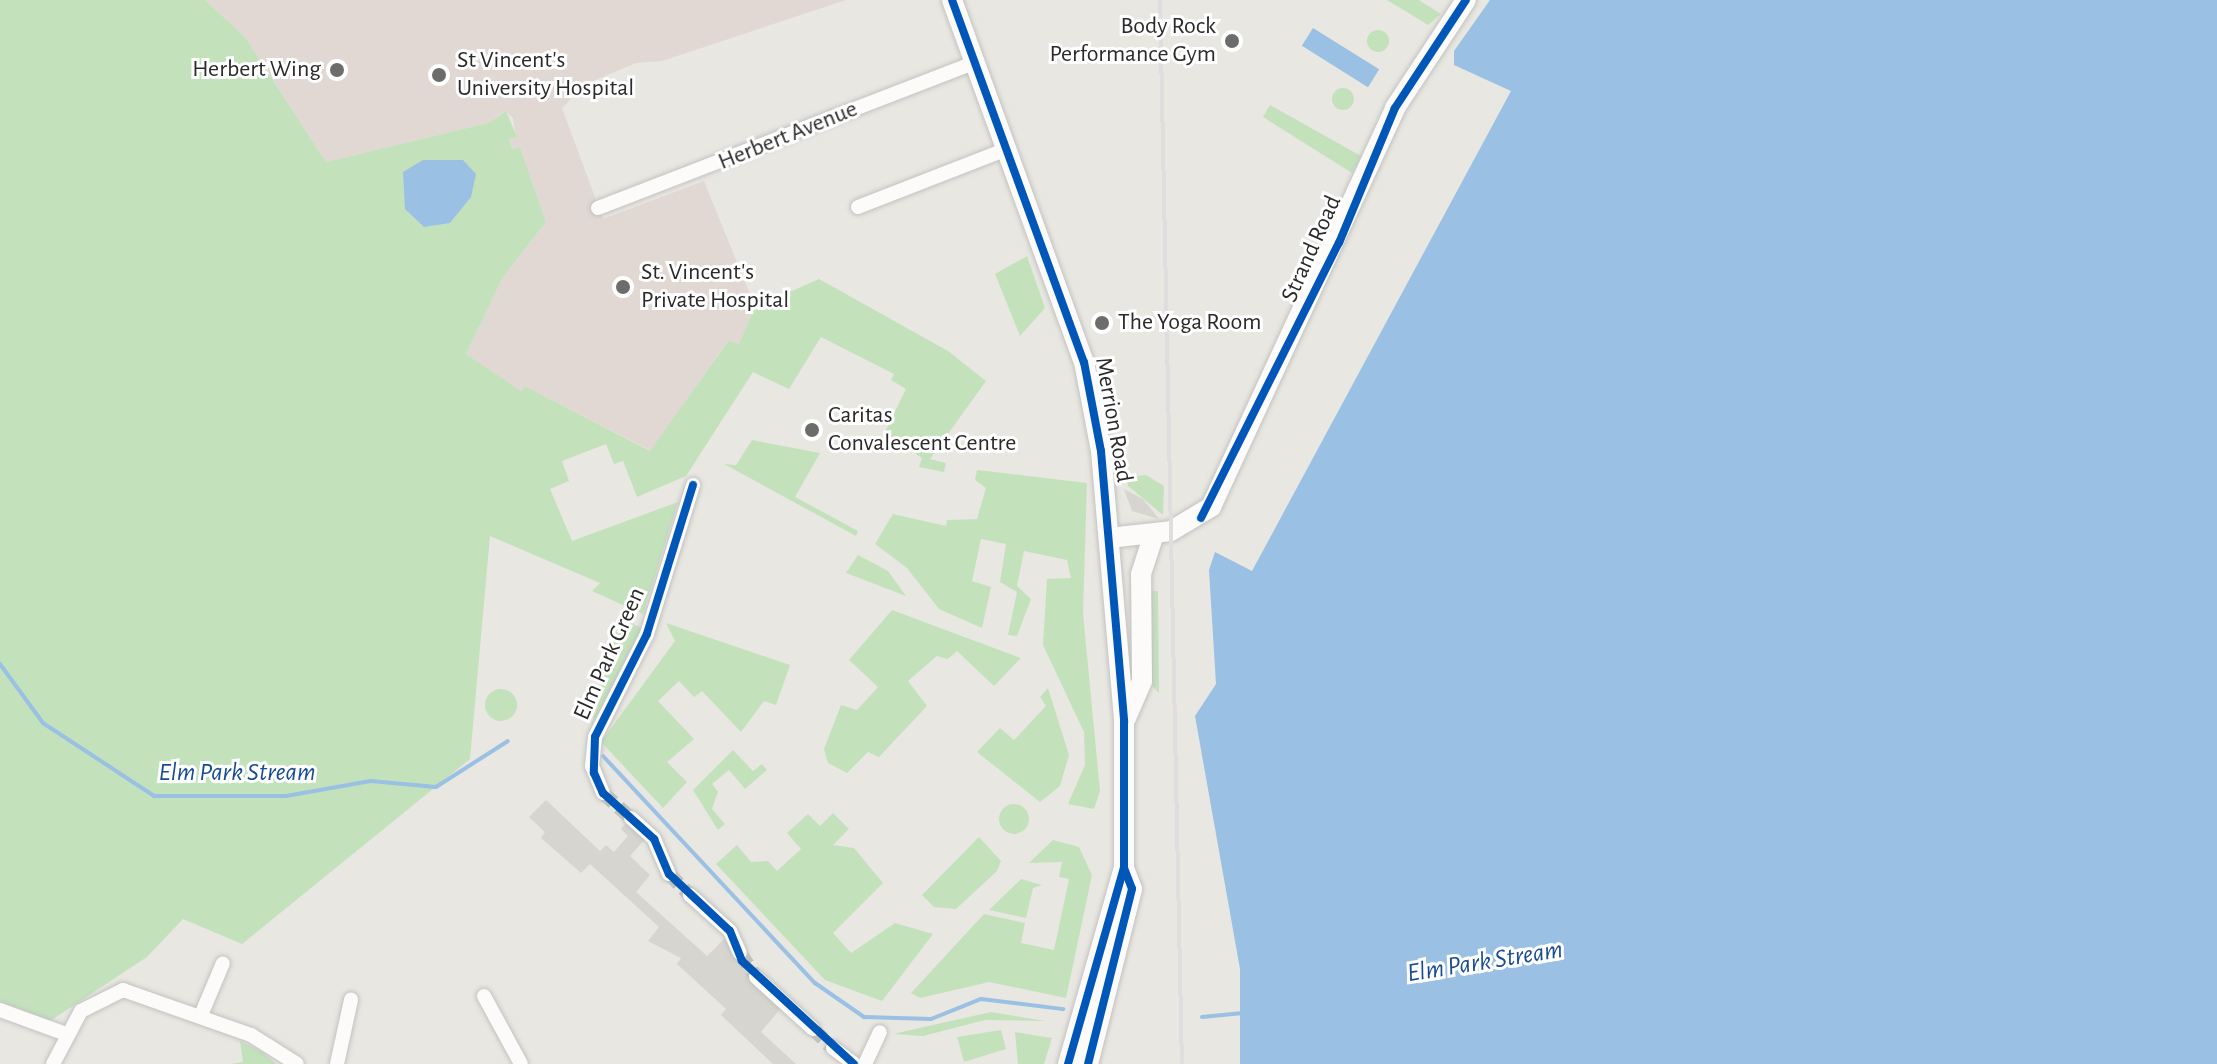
<!DOCTYPE html>
<html>
<head>
<meta charset="utf-8">
<style>
	body { margin:0 }
	#map { position:relative; width:2217px; height:1064px; overflow:hidden; background:#e8e7e1; font-family:"Alegreya Sans",sans-serif }
	div>[style] { position:absolute }
	[style*='--x'] { left:calc(var(--x)*1px); top:calc(var(--y)*1px); width:calc(var(--w)*1px); rotate:calc(var(--a)*1deg) }
	.medical>* { inset:0; background:#e1d8d3 }
	.green>* { inset:0; background:#c3e2bc }
	.round { border-radius:50% }
	.plaza>* { inset:0; background:#d6d5cf }
	.water>* { inset:0; background:#9ac0e4; transform-origin:0 0 }
	.stream>* { height:4px; margin:-2px; padding:0 2px; transform-origin:2px; border-radius:2px; background:#9ac0e4 }
	.street-tunnel>* { height:14px; margin-top:-7px; transform-origin:0; background:repeating-linear-gradient(90deg,#c2c1bc 0 14px,transparent 0 21px) }
	.roads { filter:drop-shadow(0 0 2px #c2c2c1) drop-shadow(0 0 2px #c2c2c1) }
	.street>* { height:14px; margin:-7px; padding:0 7px; transform-origin:7px; border-radius:7px; background:#fcfbfa }
	.secondary>* { height:20px; margin:-10px; padding:0 10px; transform-origin:10px; border-radius:10px; background:#fcfbfa }
	.rail>* { height:4px; margin:-2px; padding:0 2px; transform-origin:2px; border-radius:2px; background:#dedede }
	.cycleway>* { height:8px; margin:-4px; padding:0 4px; transform-origin:4px; border-radius:4px; background:#0057b8 }
	.dots>* { width:22px; height:22px; translate:-50% -50%; box-sizing:border-box; border:4px solid #fff; border-radius:50% }
	span { translate:-50% -50%; white-space:nowrap; text-align:center; line-height:1.15; -webkit-text-stroke:6px #fff; paint-order:stroke }
	.poi-label { font-size:24px; color:#2a2a2a }
	.right { translate:-100% -50%; text-align:right }
	.left { translate:0 -50%; text-align:left }
	.street-label { font-size:24px; color:#2a2a2a }
	.water-label { font-size:26px; color:#184c91; font-style:italic }
</style>
</head>
<body>
<div id="map">
	<div class="medical">
		<i style="clip-path:polygon(205px 0,846px 0,662px 61px,636px 63px,586px 84px,562px 108px,603px 219px,704px 181px,758px 314px,739px 345px,728px 341px,719px 353px,651px 451px,525px 386px,521px 392px,466px 354px,503px 277px,546px 222px,520px 147px,512px 149px,509px 139px,516px 136px,513px 118px,505px 111px,488px 123px,326px 162px,245px 37px)"></i>
	</div>
	<div class="green">
		<i style="clip-path:polygon(0 0,205px 0,245px 37px,326px 162px,488px 123px,506px 111px,517px 137px,509px 139px,512px 149px,520px 147px,546px 222px,503px 277px,466px 354px,521px 391px,525px 386px,650px 451px,728px 341px,739px 344px,755px 307px,819px 279px,948px 351px,986px 381px,930px 459px,946px 463px,944px 472px,919px 467px,922px 458px,884px 434px,906px 389px,891px 380px,894px 374px,821px 337px,789px 389px,753px 372px,686px 476px,637px 497px,623px 461px,614px 464px,606px 444px,562px 461px,569px 481px,550px 489px,572px 541px,678px 502px,643px 614px,592px 591px,600px 583px,490px 536px,470px 759px,242px 944px,183px 919px,147px 957px,50px 1021px,0 1001px)"></i>
		<i style="clip-path:polygon(1387px 0,1419px 0,1441px 14px,1428px 25px)"></i>
		<i class="round" style="left:1367px;top:30px;width:22px;height:22px"></i>
		<i class="round" style="left:1332px;top:88px;width:22px;height:22px"></i>
		<i style="clip-path:polygon(1270px 105px,1361px 156px,1352px 173px,1263px 117px)"></i>
		<i style="clip-path:polygon(1027px 256px,1045px 308px,1020px 336px,995px 274px)"></i>
		<i style="clip-path:polygon(752px 440px,820px 453px,795px 497px,858px 531px,856px 536px,724px 464px,736px 465px)"></i>
		<i style="clip-path:polygon(977px 470px,1087px 483px,1083px 613px,1100px 791px,1094px 809px,1068px 804px,1085px 765px,1084px 732px,1043px 645px,1047px 579px,1071px 578px,1067px 560px,1024px 551px,1017px 586px,1031px 599px,1017px 636px,1008px 635px,1017px 592px,1000px 582px,1006px 544px,981px 539px,972px 581px,991px 587px,982px 628px,939px 609px,907px 568px,875px 544px,893px 514px,946px 526px,947px 520px,977px 519px,986px 488px,975px 480px)"></i>
		<i style="clip-path:polygon(1146px 475px,1164px 486px,1163px 515px,1128px 486px,1126px 477px)"></i>
		<i style="clip-path:polygon(858px 555px,888px 571px,906px 596px,846px 573px)"></i>
		<i style="clip-path:polygon(1149px 591px,1158px 591px,1159px 693px,1152px 686px)"></i>
		<i style="clip-path:polygon(892px 610px,1021px 658px,994px 686px,957px 651px,948px 659px,937px 656px,908px 681px,927px 706px,879px 757px,868px 752px,847px 773px,828px 763px,824px 749px,841px 705px,857px 710px,878px 687px,849px 660px)"></i>
		<i style="clip-path:polygon(624px 620px,642px 628px,591px 727px,619px 621px)"></i>
		<i style="clip-path:polygon(666px 623px,790px 665px,776px 705px,764px 701px,741px 732px,702px 691px,694px 697px,679px 681px,658px 701px,694px 739px,667px 762px,687px 782px,663px 808px,601px 742px,675px 641px)"></i>
		<i style="clip-path:polygon(1048px 688px,1069px 755px,1060px 786px,1040px 802px,977px 752px,1000px 728px,1014px 740px,1046px 706px,1040px 697px)"></i>
		<i class="round" style="left:485px;top:689px;width:32px;height:32px"></i>
		<i style="clip-path:polygon(733px 750px,753px 771px,762px 764px,767px 770px,745px 789px,729px 770px,712px 784px,718px 792px,712px 809px,725px 824px,718px 830px,693px 790px)"></i>
		<i class="round" style="left:999px;top:804px;width:30px;height:30px"></i>
		<i style="clip-path:polygon(833px 813px,849px 829px,833px 845px,854px 848px,883px 883px,833px 933px,851px 953px,895px 923px,933px 934px,882px 1001px,825px 980px,716px 864px,737px 845px,751px 862px,768px 861px,777px 871px,801px 849px,787px 833px,808px 814px,820px 826px)"></i>
		<i style="clip-path:polygon(979px 837px,1001px 861px,997px 871px,956px 909px,934px 907px,922px 895px)"></i>
		<i style="clip-path:polygon(1053px 840px,1079px 847px,1092px 875px,1066px 998px,989px 982px,920px 998px,911px 993px,984px 914px,1025px 923px,1021px 943px,1054px 950px,1069px 879px,1059px 877px,1062px 862px,1029px 863px)"></i>
		<i style="clip-path:polygon(1021px 879px,1042px 885px,1033px 888px,1026px 918px,989px 910px)"></i>
		<i style="clip-path:polygon(991px 1012px,1045px 1021px,985px 1020px,923px 1036px,893px 1034px)"></i>
		<i style="clip-path:polygon(1001px 1030px,1006px 1049px,964px 1062px,957px 1037px)"></i>
		<i style="clip-path:polygon(1015px 1032px,1052px 1038px,1044px 1064px,1018px 1064px)"></i>
		<i style="clip-path:polygon(240px 1041px,262px 1052px,276px 1064px,231px 1064px,243px 1062px)"></i>
	</div>
	<div class="plaza">
		<i style="clip-path:polygon(1124px 489px,1143px 499px,1159px 519px,1132px 511px)"></i>
		<i style="clip-path:polygon(546px 800px,600px 851px,606px 845px,614px 852px,628px 836px,621px 829px,627px 822px,646px 838px,630px 856px,650px 875px,636px 892px,707px 956px,725px 938px,730px 943px,735px 959px,781px 1008px,761px 1032px,796px 1064px,773px 1064px,721px 1015px,726px 1009px,677px 964px,681px 958px,648px 941px,659px 927px,590px 864px,581px 873px,541px 838px,545px 832px,529px 817px)"></i>
	</div>
	<div class="water">
		<i style="clip-path:polygon(1490px 0,2217px 0,2217px 1064px,1240px 1064px,1240px 969px,1195px 716px,1216px 684px,1209px 570px,1215px 552px,1252px 571px,1511px 91px,1454px 65px,1454px 51px)"></i>
		<i style="left:1313px;top:28px;width:78px;height:21px;rotate:32deg"></i>
		<i style="clip-path:polygon(423px 160px,463px 160px,476px 174px,471px 197px,450px 223px,424px 227px,405px 209px,403px 172px)"></i>
	</div>
	<div class="stream">
		<i style="--x:0;--y:664;--w:73;--a:53.9"></i>
		<i style="--x:43;--y:723;--w:133;--a:33.3"></i>
		<i style="--x:154;--y:796;--w:132;--a:0"></i>
		<i style="--x:286;--y:796;--w:86;--a:-10"></i>
		<i style="--x:371;--y:781;--w:65;--a:5.3"></i>
		<i style="--x:436;--y:787;--w:85;--a:-32.6"></i>
		<i style="--x:603;--y:756;--w:311;--a:47"></i>
		<i style="--x:815;--y:983;--w:60;--a:34.8"></i>
		<i style="--x:864;--y:1017;--w:67;--a:1.7"></i>
		<i style="--x:931;--y:1019;--w:54;--a:-21.8"></i>
		<i style="--x:981;--y:999;--w:83;--a:7"></i>
		<i style="--x:1202;--y:1017;--w:41;--a:-5.6"></i>
	</div>
	<div class="street-tunnel">
		<i style="--x:603;--y:793;--w:38;--a:42"></i>
		<i style="--x:669;--y:874;--w:30;--a:45"></i>
		<i style="--x:740;--y:953;--w:29;--a:56"></i>
		<i style="--x:813;--y:1029;--w:28;--a:44"></i>
	</div>
	<div class="roads">
		<div class="street">
			<i style="--x:858;--y:207;--w:162;--a:-21.3"></i>
			<i style="--x:598;--y:208;--w:406;--a:-21.1"></i>
			<i style="--x:603;--y:793;--w:29;--a:-112"></i>
			<i style="--x:592;--y:766;--w:29;--a:-84"></i>
			<i style="--x:595;--y:737;--w:115;--a:-63.2"></i>
			<i style="--x:647;--y:634;--w:156;--a:-72.8"></i>
			<i style="--x:631;--y:818;--w:31;--a:42"></i>
			<i style="--x:654;--y:839;--w:38;--a:67"></i>
			<i style="--x:690;--y:895;--w:54;--a:42"></i>
			<i style="--x:730;--y:931;--w:24;--a:66"></i>
			<i style="--x:756;--y:977;--w:77;--a:42.4"></i>
			<i style="--x:484;--y:996;--w:77;--a:61.4"></i>
			<i style="--x:0;--y:1010;--w:70;--a:20"></i>
			<i style="--x:201;--y:1015;--w:56;--a:-67.1"></i>
			<i style="--x:833;--y:1048;--w:26;--a:37"></i>
			<i style="--x:53;--y:1064;--w:60;--a:-62.2"></i>
			<i style="--x:81;--y:1011;--w:47;--a:-26.6"></i>
			<i style="--x:123;--y:990;--w:136;--a:19.4"></i>
			<i style="--x:251;--y:1035;--w:54;--a:32.2"></i>
			<i style="--x:337;--y:1064;--w:66;--a:-77.7"></i>
			<i style="--x:865;--y:1064;--w:35;--a:-65"></i>
		</div>
		<div class="secondary">
			<i style="--x:952;--y:0;--w:385;--a:70"></i>
			<i style="--x:1084;--y:362;--w:91;--a:79.2"></i>
			<i style="--x:1101;--y:451;--w:272;--a:85.1"></i>
			<i style="--x:1124;--y:722;--w:146;--a:90"></i>
			<i style="--x:1124;--y:868;--w:22;--a:69"></i>
			<i style="--x:1132;--y:889;--w:180;--a:104.1"></i>
			<i style="--x:1109;--y:538;--w:62;--a:-6.4"></i>
			<i style="--x:1171;--y:531;--w:47;--a:-31"></i>
			<i style="--x:1211;--y:507;--w:439;--a:-65.2"></i>
			<i style="--x:1395;--y:108;--w:129;--a:-56.7"></i>
			<i style="--x:1126;--y:718;--w:40;--a:-66.6"></i>
			<i style="--x:1142;--y:681;--w:107;--a:-90.5"></i>
			<i style="--x:1141;--y:574;--w:40;--a:-72"></i>
			<i style="--x:1068;--y:1064;--w:204;--a:-74.1"></i>
		</div>
	</div>
	<div class="rail">
		<i style="--x:1160;--y:0;--w:1064;--a:88.82"></i>
	</div>
	<div class="cycleway">
		<i style="--x:952;--y:0;--w:385;--a:70"></i>
		<i style="--x:1084;--y:362;--w:91;--a:79.2"></i>
		<i style="--x:1101;--y:451;--w:272;--a:85.1"></i>
		<i style="--x:1124;--y:722;--w:146;--a:90"></i>
		<i style="--x:1124;--y:868;--w:22;--a:69"></i>
		<i style="--x:1132;--y:889;--w:180;--a:104.1"></i>
		<i style="--x:693;--y:485;--w:156;--a:107.2"></i>
		<i style="--x:647;--y:634;--w:115;--a:116.8"></i>
		<i style="--x:595;--y:737;--w:36;--a:92"></i>
		<i style="--x:594;--y:773;--w:22;--a:66"></i>
		<i style="--x:603;--y:793;--w:69;--a:42"></i>
		<i style="--x:654;--y:839;--w:38;--a:67"></i>
		<i style="--x:669;--y:874;--w:83;--a:43.1"></i>
		<i style="--x:730;--y:931;--w:32;--a:68"></i>
		<i style="--x:742;--y:961;--w:152;--a:42.6"></i>
		<i style="--x:1201;--y:518;--w:308;--a:-63.4"></i>
		<i style="--x:1339;--y:243;--w:146;--a:-67.5"></i>
		<i style="--x:1395;--y:108;--w:129;--a:-56.7"></i>
		<i style="--x:1068;--y:1064;--w:204;--a:-74.1"></i>
	</div>
	<div class="dots">
		<i style="left:1232px;top:41px;background:#6c6c6a"></i>
		<i style="left:337px;top:70px;background:#6c6c6a"></i>
		<i style="left:439px;top:75px;background:#6c6c6a"></i>
		<i style="left:623px;top:287px;background:#6c6c6a"></i>
		<i style="left:1102px;top:323px;background:#6c6c6a"></i>
		<i style="left:812px;top:430px;background:#6c6c6a"></i>
	</div>
	<div class="poi-label">
		<span class="right" style="left:1216px;top:41px">Body Rock<br>Performance Gym</span>
		<span class="left" style="left:457px;top:75px">St Vincent's<br>University Hospital</span>
		<span class="right" style="left:321px;top:70px">Herbert Wing</span>
		<span class="left" style="left:641px;top:287px">St. Vincent's<br>Private Hospital</span>
		<span class="left" style="left:1118px;top:323px">The Yoga Room</span>
		<span class="left" style="left:828px;top:430px">Caritas<br>Convalescent Centre</span>
	</div>
	<div class="street-label">
		<span style="left:788px;top:136px;rotate:-22deg">Herbert Avenue</span>
		<span style="left:1312px;top:249px;rotate:-66deg">Strand Road</span>
		<span style="left:1113px;top:420px;rotate:80deg">Merrion Road</span>
		<span style="left:610px;top:654px;rotate:-66deg">Elm Park Green</span>
	</div>
	<div class="water-label">
		<span style="left:237px;top:773px">Elm Park Stream</span>
		<span style="left:1485px;top:962px;rotate:-9deg">Elm Park Stream</span>
	</div>
</div>
</body>
</html>
